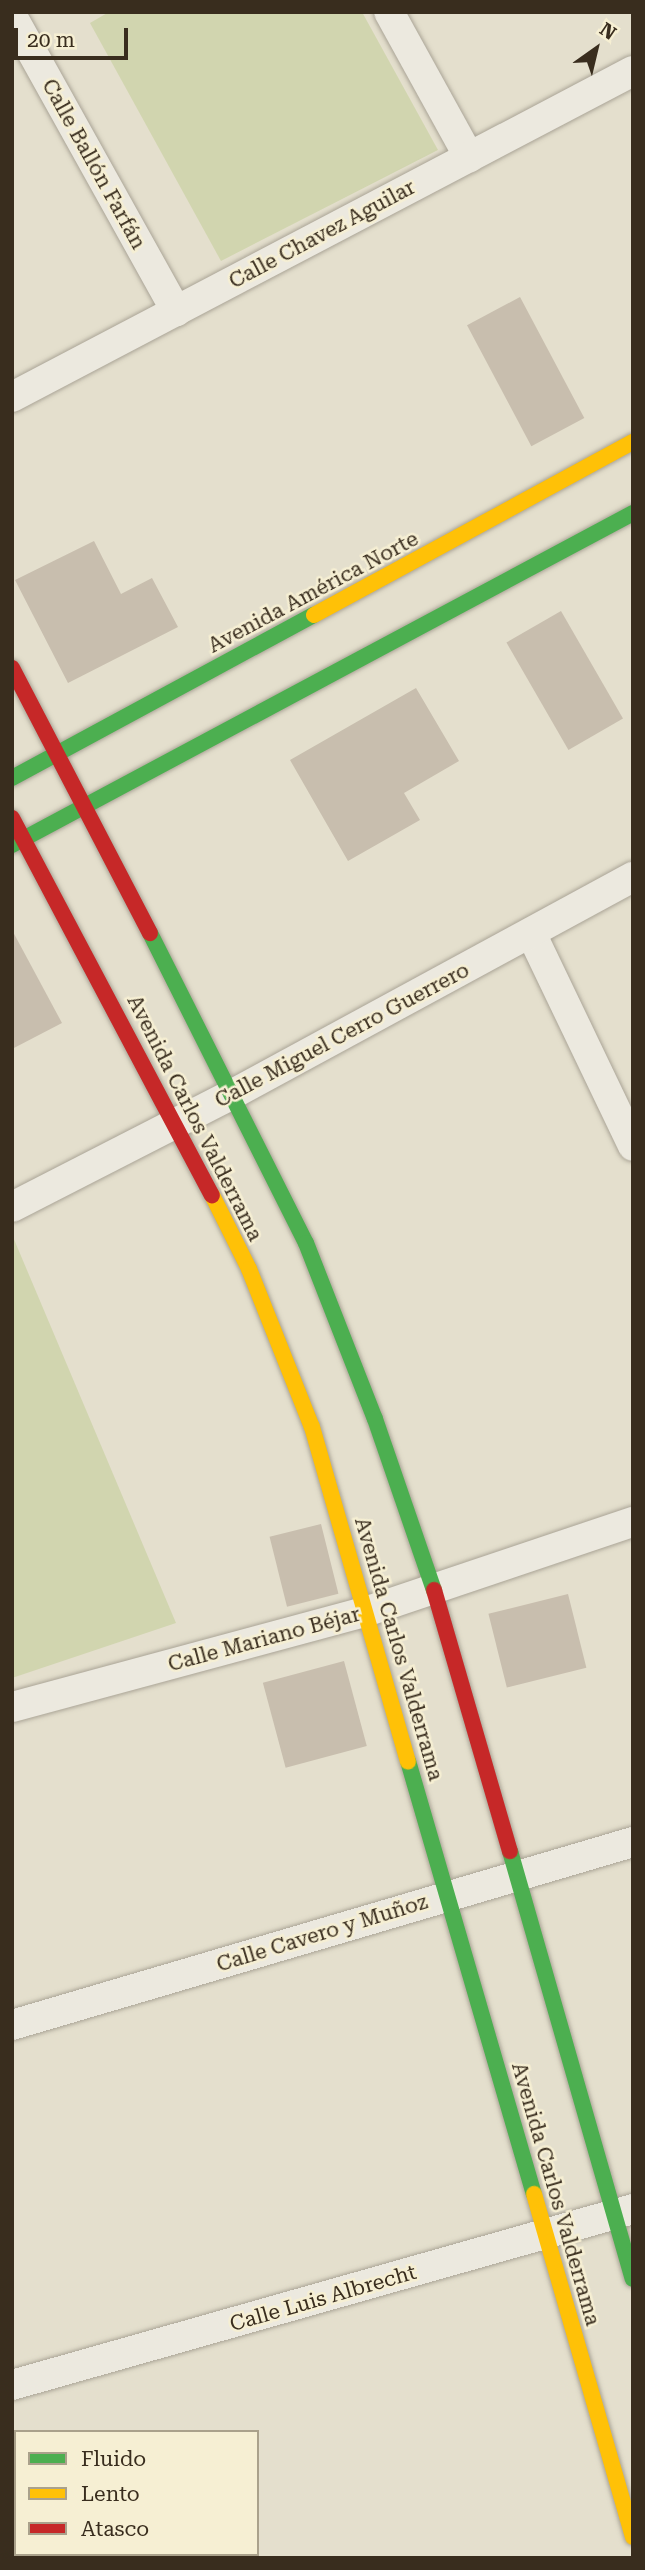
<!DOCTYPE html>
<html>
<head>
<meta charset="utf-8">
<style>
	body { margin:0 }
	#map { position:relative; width:645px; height:2570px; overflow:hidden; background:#e4dfcd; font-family:"Roboto Serif",serif }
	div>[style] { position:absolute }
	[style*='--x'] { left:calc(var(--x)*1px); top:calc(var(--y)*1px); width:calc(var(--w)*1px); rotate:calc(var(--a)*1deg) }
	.green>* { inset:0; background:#d1d5af }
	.building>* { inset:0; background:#c8beae; transform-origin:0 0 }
	.roads { filter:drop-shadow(0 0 2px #aaa496) drop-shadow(0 0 2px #aaa496) }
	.street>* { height:30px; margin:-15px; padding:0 15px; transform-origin:15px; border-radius:15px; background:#ece9df }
	.fast>* { height:16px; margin:-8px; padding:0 8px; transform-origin:8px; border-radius:8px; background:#4caf50 }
	.slow>* { height:16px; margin:-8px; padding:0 8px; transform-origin:8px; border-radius:8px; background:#ffc107 }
	.jam>* { height:16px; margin:-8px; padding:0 8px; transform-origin:8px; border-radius:8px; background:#c62828 }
	span { translate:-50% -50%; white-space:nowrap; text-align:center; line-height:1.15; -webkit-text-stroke:5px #f6efd3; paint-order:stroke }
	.street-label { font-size:21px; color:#392d1e }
	.frame { position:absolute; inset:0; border:14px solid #392d1e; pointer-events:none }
	.legend { position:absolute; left:14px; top:2430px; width:245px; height:126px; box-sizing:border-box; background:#f6efd3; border:2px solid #aaa18b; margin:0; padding:9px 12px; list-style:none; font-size:21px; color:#392d1e }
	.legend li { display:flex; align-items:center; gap:14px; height:35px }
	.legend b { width:35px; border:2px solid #aaa18b }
	.north { position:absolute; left:561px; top:14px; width:70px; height:70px; -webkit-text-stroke:5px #f6efd3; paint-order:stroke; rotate:34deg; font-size:19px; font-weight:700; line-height:28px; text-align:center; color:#392d1e }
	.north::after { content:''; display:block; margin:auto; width:24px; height:32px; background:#392d1e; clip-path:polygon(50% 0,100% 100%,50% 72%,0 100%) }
	.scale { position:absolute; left:14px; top:28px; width:114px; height:32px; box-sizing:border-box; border:4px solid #392d1e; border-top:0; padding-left:9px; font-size:21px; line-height:24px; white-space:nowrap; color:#392d1e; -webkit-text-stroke:5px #f6efd3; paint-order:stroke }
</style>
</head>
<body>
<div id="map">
	<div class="green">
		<i style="clip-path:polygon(109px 12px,362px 12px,438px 150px,221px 261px,90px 23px)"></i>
		<i style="clip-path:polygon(13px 1237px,176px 1623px,12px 1678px,12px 1238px)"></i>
	</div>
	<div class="building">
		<i style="left:520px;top:297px;width:137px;height:60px;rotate:62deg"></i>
		<i style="clip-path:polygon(94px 541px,121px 594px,152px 578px,178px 627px,68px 683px,15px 580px)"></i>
		<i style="left:561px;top:611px;width:124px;height:63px;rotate:60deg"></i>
		<i style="clip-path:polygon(416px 688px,459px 761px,404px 793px,420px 820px,348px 861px,290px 760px)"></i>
		<i style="clip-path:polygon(12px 930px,62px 1023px,12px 1049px)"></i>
		<i style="left:321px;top:1524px;width:72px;height:53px;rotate:76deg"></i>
		<i style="left:568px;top:1594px;width:76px;height:82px;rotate:76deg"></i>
		<i style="left:344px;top:1661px;width:88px;height:84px;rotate:75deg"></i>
	</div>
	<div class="roads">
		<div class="street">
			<i style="--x:389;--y:12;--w:166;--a:61.1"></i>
			<i style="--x:12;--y:16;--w:338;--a:60.9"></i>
			<i style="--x:12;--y:397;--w:701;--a:-27.7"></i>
			<i style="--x:531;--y:933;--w:236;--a:64.4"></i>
			<i style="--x:12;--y:1207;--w:248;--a:-27.1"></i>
			<i style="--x:233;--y:1094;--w:455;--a:-28.5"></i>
			<i style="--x:12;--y:1707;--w:369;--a:-15.1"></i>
			<i style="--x:368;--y:1611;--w:280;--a:-18.6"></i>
			<i style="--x:12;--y:2025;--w:647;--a:-16.42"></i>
			<i style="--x:12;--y:2385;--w:645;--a:-15.82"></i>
		</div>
		<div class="fast">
			<i style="--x:12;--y:778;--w:343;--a:-28.4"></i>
			<i style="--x:12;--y:845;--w:704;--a:-28.13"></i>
			<i style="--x:150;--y:933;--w:347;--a:63.3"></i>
			<i style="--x:306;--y:1243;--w:189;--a:68.6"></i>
			<i style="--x:375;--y:1419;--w:181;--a:71"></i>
			<i style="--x:408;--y:1761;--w:451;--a:73.8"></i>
			<i style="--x:510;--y:1851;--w:445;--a:74"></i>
		</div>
		<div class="slow">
			<i style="--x:314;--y:615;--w:363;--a:-28.5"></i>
			<i style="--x:212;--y:1195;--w:83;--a:63.4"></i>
			<i style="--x:249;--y:1269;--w:170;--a:68.3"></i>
			<i style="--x:312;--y:1427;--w:348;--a:74"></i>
			<i style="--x:534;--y:2194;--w:357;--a:73.9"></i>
		</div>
		<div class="jam">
			<i style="--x:12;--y:668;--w:299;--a:62.5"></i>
			<i style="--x:12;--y:818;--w:427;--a:62.1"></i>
			<i style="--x:434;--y:1590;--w:272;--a:73.8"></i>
		</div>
	</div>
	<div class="street-label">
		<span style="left:94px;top:164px;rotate:61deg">Calle Ballón Farfán</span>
		<span style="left:322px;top:234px;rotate:-28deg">Calle Chavez Aguilar</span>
		<span style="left:313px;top:592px;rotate:-28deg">Avenida América Norte</span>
		<span style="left:342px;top:1035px;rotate:-28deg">Calle Miguel Cerro Guerrero</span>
		<span style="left:195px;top:1118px;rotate:63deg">Avenida Carlos Valderrama</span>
		<span style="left:264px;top:1639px;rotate:-15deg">Calle Mariano Béjar</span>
		<span style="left:399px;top:1649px;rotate:74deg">Avenida Carlos Valderrama</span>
		<span style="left:322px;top:1933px;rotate:-17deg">Calle Cavero y Muñoz</span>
		<span style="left:556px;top:2194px;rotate:74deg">Avenida Carlos Valderrama</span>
		<span style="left:323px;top:2298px;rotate:-16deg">Calle Luis Albrecht</span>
	</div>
	<div class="frame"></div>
	<ul class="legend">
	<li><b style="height:9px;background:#4caf50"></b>Fluido</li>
	<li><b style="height:9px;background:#ffc107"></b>Lento</li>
	<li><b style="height:9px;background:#c62828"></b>Atasco</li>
	</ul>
	<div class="north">N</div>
	<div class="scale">20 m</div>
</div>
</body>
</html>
